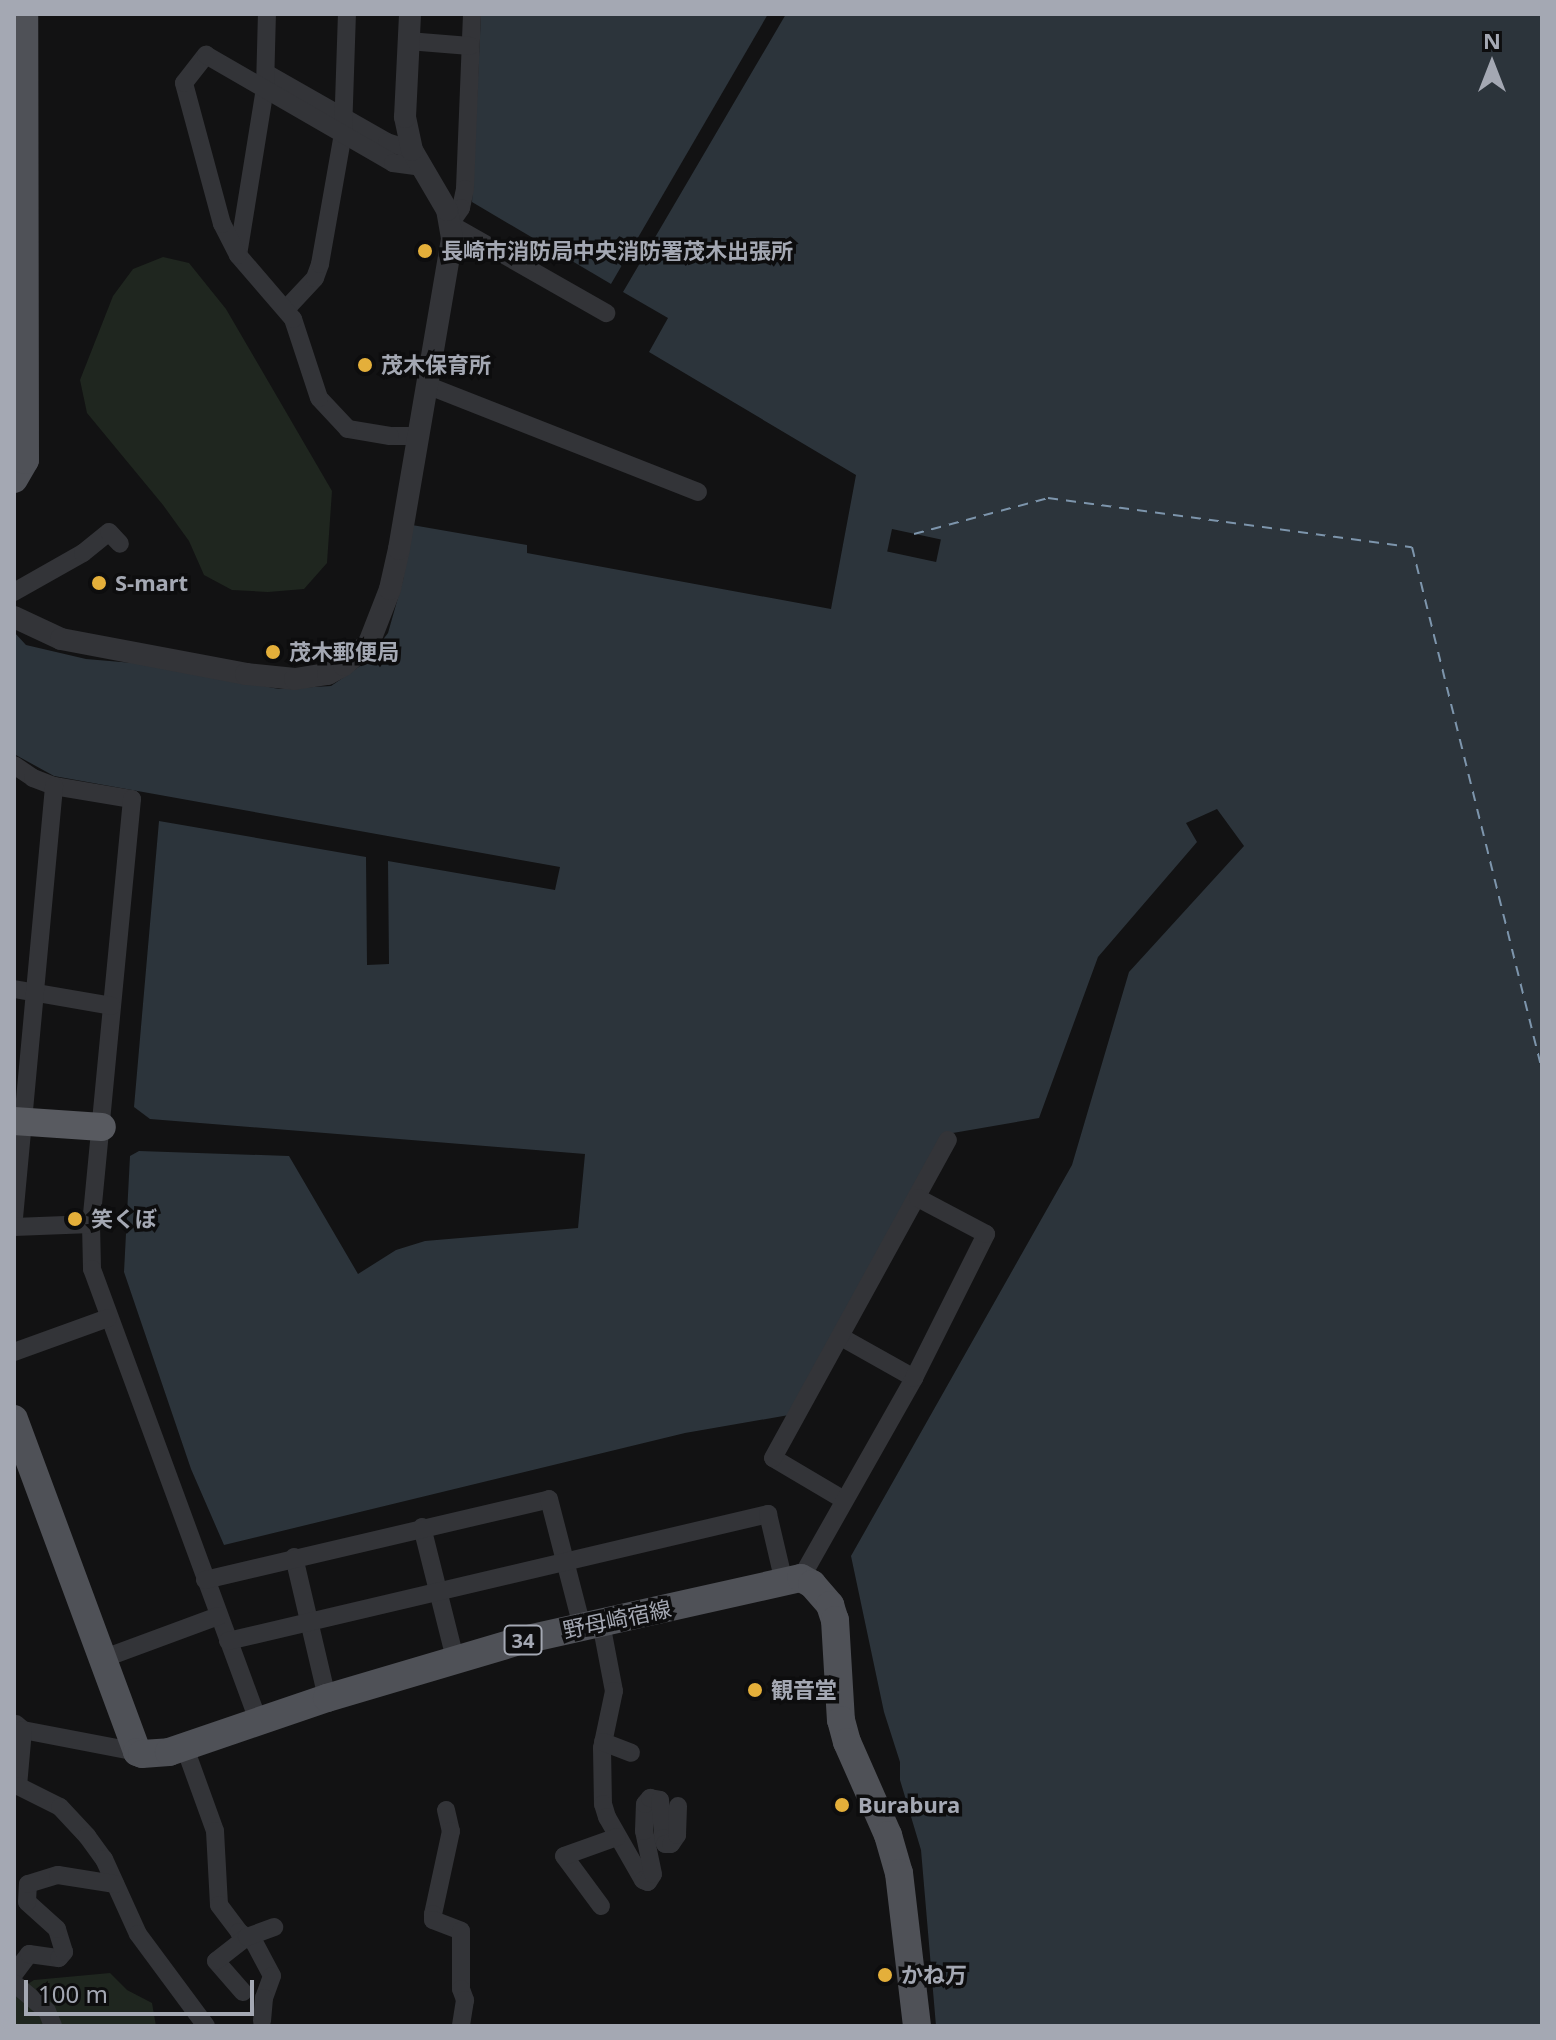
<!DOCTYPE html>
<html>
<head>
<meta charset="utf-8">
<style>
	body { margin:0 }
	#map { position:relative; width:1556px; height:2040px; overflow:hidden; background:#121213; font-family:"Noto Sans","Noto Sans JP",sans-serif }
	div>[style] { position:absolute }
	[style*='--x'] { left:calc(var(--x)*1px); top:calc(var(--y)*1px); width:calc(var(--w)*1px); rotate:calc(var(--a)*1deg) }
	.green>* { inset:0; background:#1f261f }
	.water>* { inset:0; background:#2c343b }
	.pier>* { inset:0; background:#121213; transform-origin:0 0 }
	.ferry>* { height:2px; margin-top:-1px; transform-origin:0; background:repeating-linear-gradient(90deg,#7d95ac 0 10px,transparent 0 18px) }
	.minor>* { height:18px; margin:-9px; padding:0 9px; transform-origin:9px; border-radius:9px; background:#333438 }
	.tertiary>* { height:22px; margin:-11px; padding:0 11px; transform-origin:11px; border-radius:11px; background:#333438 }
	.primary>* { height:28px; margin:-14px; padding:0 14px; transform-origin:14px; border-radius:14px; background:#4f5157 }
	.trunk>* { height:28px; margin:-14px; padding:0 14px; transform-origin:14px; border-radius:14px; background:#585a60 }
	.dots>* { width:22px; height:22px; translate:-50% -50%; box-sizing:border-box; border:4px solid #0d0d0e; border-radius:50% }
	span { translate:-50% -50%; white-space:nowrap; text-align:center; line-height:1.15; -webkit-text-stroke:7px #0d0d0e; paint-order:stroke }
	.shield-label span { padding:2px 6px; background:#0d0d0e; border:2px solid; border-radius:6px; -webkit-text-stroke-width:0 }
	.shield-label { font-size:20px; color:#a4a8b3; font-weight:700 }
	.poi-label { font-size:22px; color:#a4a8b3; font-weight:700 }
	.left { translate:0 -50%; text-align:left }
	.street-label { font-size:22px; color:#a4a8b3 }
	.frame { position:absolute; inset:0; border:16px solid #a4a8b3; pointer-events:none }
	.north { position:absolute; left:1452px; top:24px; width:80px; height:80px; -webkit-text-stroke:6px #0d0d0e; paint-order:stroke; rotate:0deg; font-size:22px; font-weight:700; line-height:32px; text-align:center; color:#a4a8b3 }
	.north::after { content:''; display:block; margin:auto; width:28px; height:36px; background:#a4a8b3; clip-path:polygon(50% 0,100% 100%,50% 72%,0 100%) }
	.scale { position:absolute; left:24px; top:1980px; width:230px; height:36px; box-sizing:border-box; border:4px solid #a4a8b3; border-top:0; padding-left:10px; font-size:24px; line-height:28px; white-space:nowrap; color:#a4a8b3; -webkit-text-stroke:6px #0d0d0e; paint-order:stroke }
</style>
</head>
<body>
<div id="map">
	<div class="green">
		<i style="clip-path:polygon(163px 257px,189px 263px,226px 309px,332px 491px,327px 563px,304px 589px,268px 592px,232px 590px,204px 575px,189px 541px,163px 505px,87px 413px,80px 380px,113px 296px,133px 269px)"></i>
		<i style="clip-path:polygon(110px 1973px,127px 1990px,152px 2003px,156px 2026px,14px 2026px,14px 1993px,34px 1980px)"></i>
	</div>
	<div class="water">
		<i style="clip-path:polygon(481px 14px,768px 14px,611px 284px,472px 202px)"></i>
		<i style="clip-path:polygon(786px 14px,1542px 14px,1542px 2026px,936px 2026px,921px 1850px,900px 1780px,900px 1762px,884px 1712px,851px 1556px,1072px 1165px,1129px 972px,1244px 846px,1217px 809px,1186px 823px,1197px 842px,1098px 957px,1039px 1118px,947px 1134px,789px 1415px,685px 1433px,224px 1545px,191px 1469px,124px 1272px,130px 1156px,139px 1151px,289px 1156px,358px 1274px,396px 1250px,425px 1241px,578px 1228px,585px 1154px,150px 1119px,134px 1107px,159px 821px,366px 857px,367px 965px,389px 964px,388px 861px,555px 890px,560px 867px,54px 776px,14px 754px,14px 632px,26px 645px,86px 659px,145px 664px,279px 689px,331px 686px,366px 662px,388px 633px,403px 580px,412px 525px,527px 545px,527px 553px,831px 609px,856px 475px,649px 352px,668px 318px,623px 292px)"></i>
	</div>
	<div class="pier">
		<i style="left:892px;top:529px;width:50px;height:23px;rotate:12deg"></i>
	</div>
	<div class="ferry">
		<i style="--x:914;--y:534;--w:139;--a:-15"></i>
		<i style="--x:1048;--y:498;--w:367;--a:7.7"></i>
		<i style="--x:1412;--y:547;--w:539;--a:76.04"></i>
	</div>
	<div class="minor">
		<i style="--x:472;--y:14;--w:175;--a:92.3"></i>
		<i style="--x:465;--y:189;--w:19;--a:102"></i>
		<i style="--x:461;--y:208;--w:19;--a:125"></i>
		<i style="--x:450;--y:224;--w:180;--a:29.7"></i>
		<i style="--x:408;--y:41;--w:62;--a:4.6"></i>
		<i style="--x:266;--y:73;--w:139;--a:29.7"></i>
		<i style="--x:387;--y:142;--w:26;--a:18"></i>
		<i style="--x:238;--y:255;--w:169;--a:-80.8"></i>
		<i style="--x:265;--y:88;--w:74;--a:-88.5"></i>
		<i style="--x:287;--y:308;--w:41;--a:-47"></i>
		<i style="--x:315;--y:278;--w:15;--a:-70"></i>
		<i style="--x:320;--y:264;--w:133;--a:-80"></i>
		<i style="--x:343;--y:133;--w:119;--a:-88.1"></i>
		<i style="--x:429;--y:386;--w:289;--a:21.5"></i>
		<i style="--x:417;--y:436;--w:27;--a:180"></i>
		<i style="--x:390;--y:436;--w:43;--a:-170.5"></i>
		<i style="--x:348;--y:429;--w:42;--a:-133.1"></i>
		<i style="--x:319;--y:398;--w:83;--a:-108.2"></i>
		<i style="--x:293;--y:319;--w:84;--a:-130.7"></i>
		<i style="--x:238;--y:255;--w:35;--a:-117"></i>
		<i style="--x:222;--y:224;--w:146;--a:-105.1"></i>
		<i style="--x:184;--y:83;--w:36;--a:-52"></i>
		<i style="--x:206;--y:55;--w:216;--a:30"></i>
		<i style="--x:393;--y:163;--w:30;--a:8"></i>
		<i style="--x:14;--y:592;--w:79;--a:-29.5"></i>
		<i style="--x:83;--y:553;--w:33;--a:-39"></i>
		<i style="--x:109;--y:532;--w:16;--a:47"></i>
		<i style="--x:14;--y:765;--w:23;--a:34"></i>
		<i style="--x:33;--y:778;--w:22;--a:21"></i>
		<i style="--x:54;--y:786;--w:79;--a:9.5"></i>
		<i style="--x:132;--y:799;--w:427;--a:95.5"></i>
		<i style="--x:91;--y:1224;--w:45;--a:88.7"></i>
		<i style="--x:92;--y:1269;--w:482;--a:69.8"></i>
		<i style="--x:14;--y:989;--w:99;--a:9.8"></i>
		<i style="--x:14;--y:1218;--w:434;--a:-84.7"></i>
		<i style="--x:14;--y:1227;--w:77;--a:-2.2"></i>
		<i style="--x:841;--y:1337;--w:84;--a:29.3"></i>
		<i style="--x:14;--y:1352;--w:100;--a:-19.9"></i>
		<i style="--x:844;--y:1500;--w:82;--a:-149.4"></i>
		<i style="--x:773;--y:1458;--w:363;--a:-61.2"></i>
		<i style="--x:422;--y:1527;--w:135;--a:75.9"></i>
		<i style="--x:294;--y:1557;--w:145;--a:76.8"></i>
		<i style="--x:801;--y:1578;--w:230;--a:-60.5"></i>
		<i style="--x:914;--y:1378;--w:161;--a:-63.4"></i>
		<i style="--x:986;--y:1234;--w:77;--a:-152.1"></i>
		<i style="--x:205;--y:1580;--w:353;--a:-13.2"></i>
		<i style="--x:549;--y:1499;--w:132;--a:75.5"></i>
		<i style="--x:601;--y:1623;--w:69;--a:79.2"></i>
		<i style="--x:614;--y:1691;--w:58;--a:101.9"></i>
		<i style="--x:602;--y:1748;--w:56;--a:89"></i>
		<i style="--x:603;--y:1804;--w:14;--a:73"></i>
		<i style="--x:607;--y:1817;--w:73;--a:60.3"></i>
		<i style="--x:643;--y:1880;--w:5;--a:22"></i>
		<i style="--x:648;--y:1882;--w:9;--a:-58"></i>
		<i style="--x:653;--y:1874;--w:44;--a:-101.8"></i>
		<i style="--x:644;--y:1831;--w:27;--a:-88"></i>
		<i style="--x:645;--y:1804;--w:8;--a:-50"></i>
		<i style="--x:650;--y:1798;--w:10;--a:11"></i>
		<i style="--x:660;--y:1800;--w:38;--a:85"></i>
		<i style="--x:663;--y:1838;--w:6;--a:72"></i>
		<i style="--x:665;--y:1844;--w:6;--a:0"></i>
		<i style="--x:671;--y:1844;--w:11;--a:-56"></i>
		<i style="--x:677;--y:1835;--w:29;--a:-88"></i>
		<i style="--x:228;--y:1641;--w:555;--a:-13.23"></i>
		<i style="--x:768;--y:1514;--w:70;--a:76.8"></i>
		<i style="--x:102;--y:1659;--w:124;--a:-20.3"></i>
		<i style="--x:16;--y:1724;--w:9;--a:41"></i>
		<i style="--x:23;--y:1730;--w:116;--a:10.9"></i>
		<i style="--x:23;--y:1730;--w:56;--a:95.1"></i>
		<i style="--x:18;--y:1786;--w:47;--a:26.6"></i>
		<i style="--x:60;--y:1807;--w:40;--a:47"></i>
		<i style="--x:87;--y:1836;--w:29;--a:54"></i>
		<i style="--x:104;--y:1859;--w:82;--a:65.6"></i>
		<i style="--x:138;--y:1934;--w:114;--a:53.5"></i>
		<i style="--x:603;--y:1742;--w:30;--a:21"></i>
		<i style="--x:185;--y:1748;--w:88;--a:70.1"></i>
		<i style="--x:215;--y:1831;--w:74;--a:86.9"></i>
		<i style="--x:219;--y:1905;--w:34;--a:53"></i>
		<i style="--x:239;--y:1932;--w:18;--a:34"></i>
		<i style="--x:254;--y:1942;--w:38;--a:62"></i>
		<i style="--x:272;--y:1976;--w:23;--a:110"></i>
		<i style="--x:264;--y:1998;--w:23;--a:95"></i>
		<i style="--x:446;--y:1810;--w:22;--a:77"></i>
		<i style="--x:451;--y:1831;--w:85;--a:102.2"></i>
		<i style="--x:433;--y:1914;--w:6;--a:90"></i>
		<i style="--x:433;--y:1920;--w:30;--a:21"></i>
		<i style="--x:461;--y:1931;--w:58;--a:90"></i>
		<i style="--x:461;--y:1989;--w:12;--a:70"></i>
		<i style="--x:465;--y:2000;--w:26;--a:99"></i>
		<i style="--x:601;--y:1906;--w:62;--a:-126.5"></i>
		<i style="--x:564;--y:1856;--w:56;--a:-19.7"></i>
		<i style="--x:14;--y:1974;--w:25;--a:-53"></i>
		<i style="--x:29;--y:1954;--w:30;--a:8"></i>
		<i style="--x:59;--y:1958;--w:8;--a:-50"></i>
		<i style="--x:64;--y:1952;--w:24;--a:-107"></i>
		<i style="--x:57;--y:1929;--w:40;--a:-138"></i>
		<i style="--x:27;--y:1902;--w:18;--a:-87"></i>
		<i style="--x:28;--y:1884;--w:31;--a:-17"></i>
		<i style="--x:58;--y:1875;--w:58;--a:9"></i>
		<i style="--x:14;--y:1983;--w:43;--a:40.3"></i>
		<i style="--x:47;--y:2011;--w:16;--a:68"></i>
		<i style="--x:243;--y:1992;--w:41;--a:-131.1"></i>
		<i style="--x:216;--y:1961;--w:39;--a:-38"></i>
		<i style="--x:247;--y:1937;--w:29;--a:-20"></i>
	</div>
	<div class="tertiary">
		<i style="--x:14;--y:617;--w:52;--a:25.1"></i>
		<i style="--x:61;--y:639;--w:188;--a:10.7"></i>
		<i style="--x:246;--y:674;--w:49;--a:5.8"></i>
		<i style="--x:295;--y:679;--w:33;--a:-9"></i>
		<i style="--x:328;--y:674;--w:18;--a:-29"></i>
		<i style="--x:344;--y:665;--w:33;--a:-41"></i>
		<i style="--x:369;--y:643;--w:58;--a:-68.7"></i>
		<i style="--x:390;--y:589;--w:41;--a:-77.3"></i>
		<i style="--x:399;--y:549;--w:315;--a:-80.3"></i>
		<i style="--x:452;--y:238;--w:28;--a:-100"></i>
		<i style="--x:447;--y:210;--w:69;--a:-120.3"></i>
		<i style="--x:412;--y:150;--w:34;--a:-102"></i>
		<i style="--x:405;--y:117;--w:103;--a:-87.2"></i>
	</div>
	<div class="primary">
		<i style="--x:14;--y:479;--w:22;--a:-60"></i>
		<i style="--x:25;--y:460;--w:446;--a:-90.1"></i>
		<i style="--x:14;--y:1419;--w:355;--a:69.7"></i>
		<i style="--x:137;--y:1752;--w:5;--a:22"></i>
		<i style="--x:142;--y:1754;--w:27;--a:-4"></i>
		<i style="--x:169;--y:1752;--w:167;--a:-18.9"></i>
		<i style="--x:327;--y:1698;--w:200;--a:-16.5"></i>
		<i style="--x:519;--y:1641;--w:289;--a:-12.6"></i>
		<i style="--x:801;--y:1578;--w:13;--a:29"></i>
		<i style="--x:812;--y:1584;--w:28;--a:49"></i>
		<i style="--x:830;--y:1605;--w:16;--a:72"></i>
		<i style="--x:835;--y:1620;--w:100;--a:86.6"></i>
		<i style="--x:841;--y:1720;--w:23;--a:75"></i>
		<i style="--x:847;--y:1742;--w:102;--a:66.2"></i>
		<i style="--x:888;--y:1835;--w:40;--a:74"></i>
		<i style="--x:899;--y:1873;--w:154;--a:83.3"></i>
	</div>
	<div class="trunk">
		<i style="--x:14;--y:1121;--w:88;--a:3.9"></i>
	</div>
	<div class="dots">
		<i style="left:425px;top:251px;background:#e4af3a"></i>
		<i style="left:365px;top:365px;background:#e4af3a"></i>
		<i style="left:99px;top:583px;background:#e4af3a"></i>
		<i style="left:273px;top:652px;background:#e4af3a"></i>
		<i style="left:75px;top:1219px;background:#e4af3a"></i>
		<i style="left:755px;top:1690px;background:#e4af3a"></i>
		<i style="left:842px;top:1805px;background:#e4af3a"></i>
		<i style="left:885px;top:1975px;background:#e4af3a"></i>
	</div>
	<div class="shield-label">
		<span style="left:523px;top:1640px">34</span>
	</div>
	<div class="poi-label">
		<span class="left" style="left:441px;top:251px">長崎市消防局中央消防署茂木出張所</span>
		<span class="left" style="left:381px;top:365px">茂木保育所</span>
		<span class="left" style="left:115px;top:583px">S-mart</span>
		<span class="left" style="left:289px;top:652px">茂木郵便局</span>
		<span class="left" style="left:91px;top:1219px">笑くぼ</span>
		<span class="left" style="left:771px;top:1690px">観音堂</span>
		<span class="left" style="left:858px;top:1805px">Burabura</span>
		<span class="left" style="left:901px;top:1975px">かね万</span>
	</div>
	<div class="street-label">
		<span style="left:617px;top:1619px;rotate:-12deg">野母崎宿線</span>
	</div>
	<div class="frame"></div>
	<div class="north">N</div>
	<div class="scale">100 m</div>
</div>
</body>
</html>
